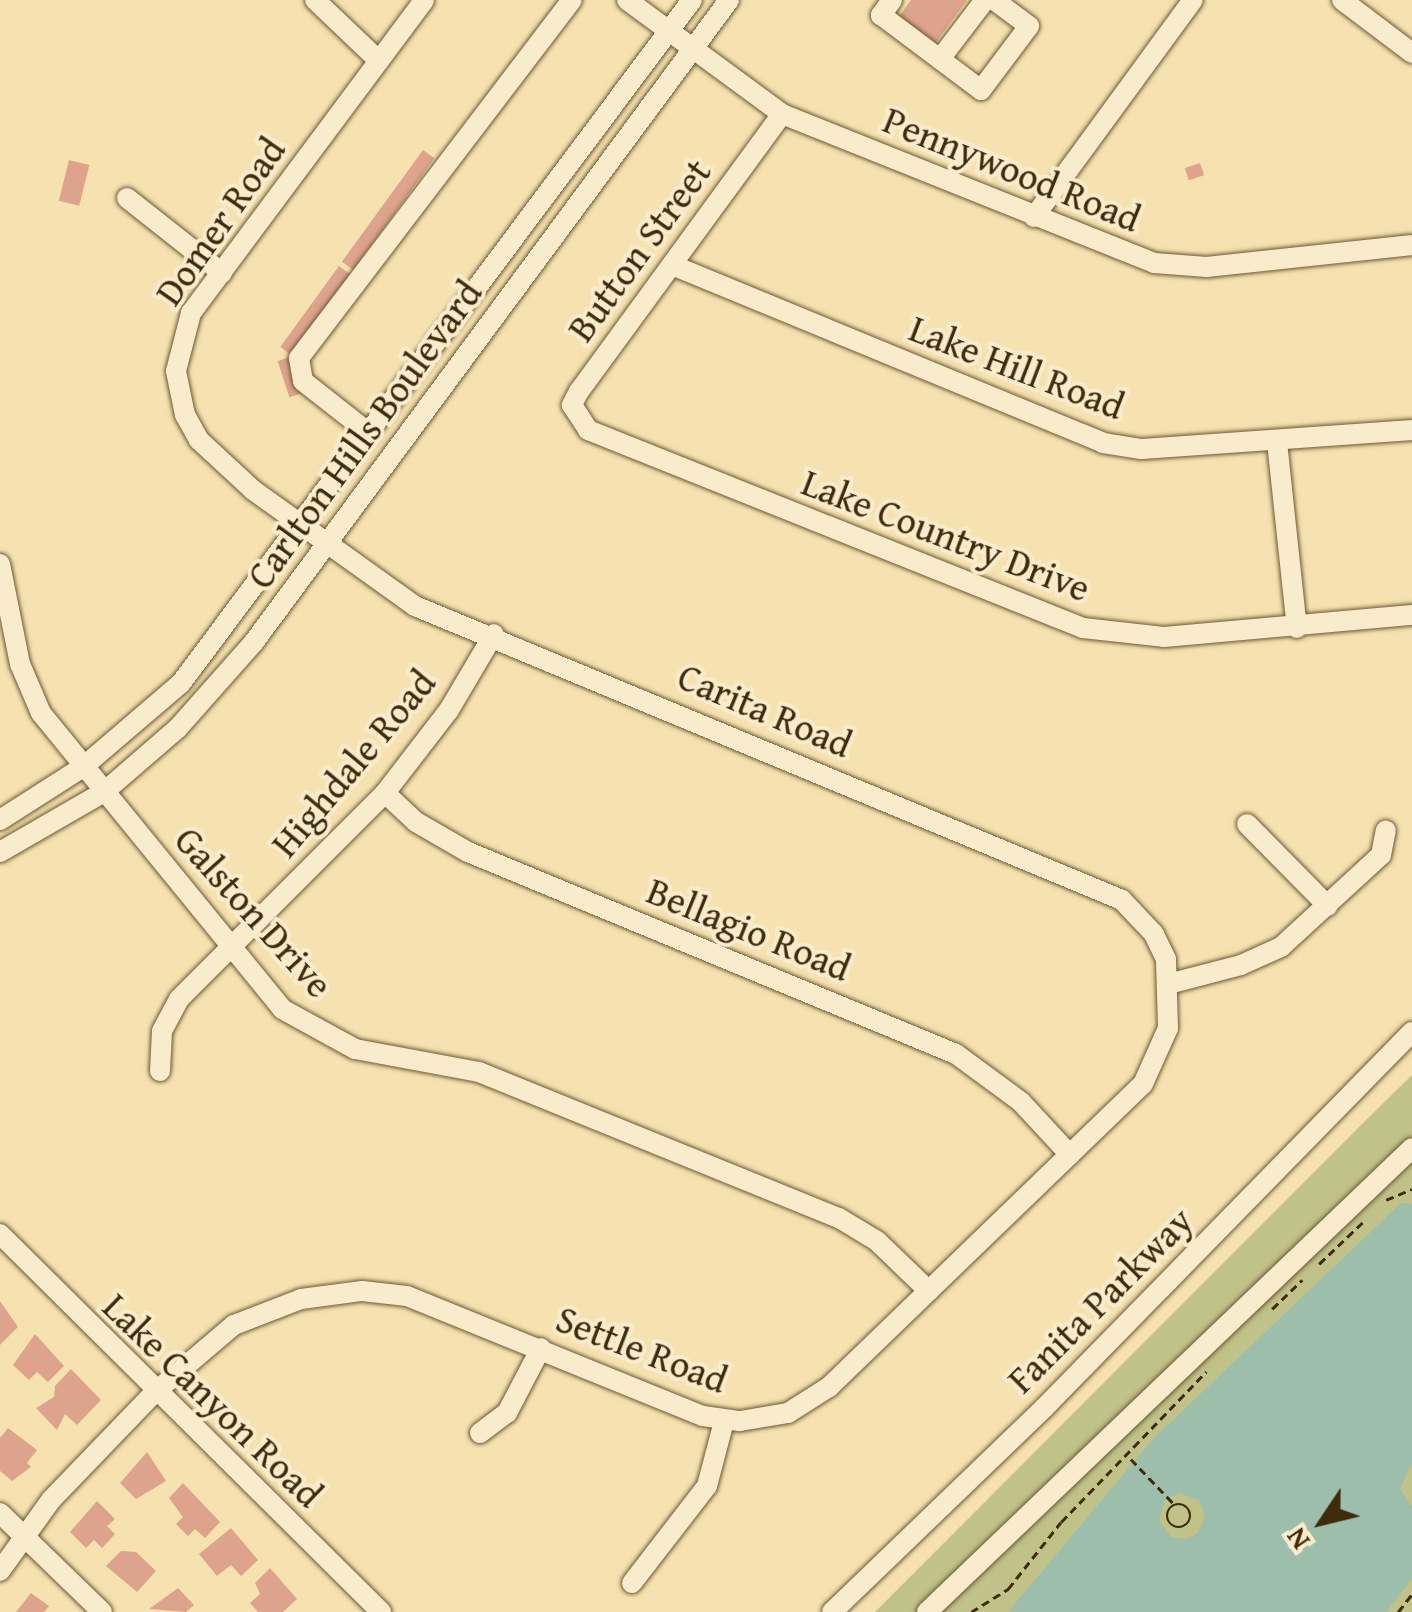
<!DOCTYPE html>
<html>
<head>
<meta charset="utf-8">
<style>
	body { margin:0 }
	#map { position:relative; width:1412px; height:1612px; overflow:hidden; background:#f6e2b0; font-family:"Gentium Book Plus",serif }
	div>[style] { position:absolute }
	[style*='--x'] { left:calc(var(--x)*1px); top:calc(var(--y)*1px); width:calc(var(--w)*1px); rotate:calc(var(--a)*1deg) }
	.green>* { inset:0; background:#c0c289 }
	.water>* { inset:0; background:#9dbeaa }
	.building>* { inset:0; background:#dda38c; transform-origin:0 0 }
	.path>* { height:2.5px; margin-top:-1.25px; transform-origin:0; background:repeating-linear-gradient(90deg,#3f2a0b 0 8px,transparent 0 13px) }
	.path>.ring { margin:-1.25px; padding:0; box-sizing:content-box; background:none; border:2.5px solid #3f2a0b; border-radius:50% }
	.roads { filter:drop-shadow(0 0 2px #6d5834) drop-shadow(0 0 2px #6d5834) }
	.minor>* { height:20px; margin:-10px; padding:0 10px; transform-origin:10px; border-radius:10px; background:#f9eccc }
	span { translate:-50% -50%; white-space:nowrap; text-align:center; line-height:1.15; -webkit-text-stroke:8px #f9eccc; paint-order:stroke }
	.street-label { font-size:38px; color:#3f2a0b }
	.north { position:absolute; left:1272px; top:1472px; width:100px; height:100px; -webkit-text-stroke:8px #f9eccc; paint-order:stroke; rotate:235deg; font-size:28px; font-weight:700; line-height:40px; text-align:center; color:#3f2a0b }
	.north::after { content:''; display:block; margin:auto; width:35px; height:45px; background:#3f2a0b; clip-path:polygon(50% 0,100% 100%,50% 72%,0 100%) }
</style>
</head>
<body>
<div id="map">
	<div class="green">
		<i style="clip-path:polygon(1412px 1075px,1412px 1612px,875px 1612px,1361px 1125px)"></i>
	</div>
	<div class="water">
		<i style="clip-path:polygon(evenodd,1401px 1203px,1412px 1204px,1412px 1463px,1400px 1489px,1412px 1506px,1412px 1579px,1386px 1612px,1008px 1612px,1153px 1439px,1401px 1203px,1179px 1493px,1199px 1500px,1205px 1515px,1198px 1533px,1187px 1539px,1171px 1537px,1159px 1521px,1165px 1500px,1179px 1493px)"></i>
	</div>
	<div class="building">
		<i style="clip-path:polygon(911px 0,967px 0,933px 46px,897px 19px)"></i>
		<i style="left:423px;top:150px;width:14px;height:138px;rotate:36deg"></i>
		<i style="left:69px;top:160px;width:21px;height:42px;rotate:14deg"></i>
		<i style="left:1200px;top:163px;width:13px;height:16px;rotate:72deg"></i>
		<i style="left:339px;top:266px;width:14px;height:100px;rotate:36deg"></i>
		<i style="left:290px;top:357px;width:38px;height:13px;rotate:72deg"></i>
		<i style="clip-path:polygon(0 1301px,18px 1327px,0 1345px)"></i>
		<i style="clip-path:polygon(35px 1334px,64px 1366px,48px 1382px,37px 1372px,29px 1380px,13px 1365px)"></i>
		<i style="clip-path:polygon(71px 1369px,101px 1400px,77px 1425px,65px 1414px,57px 1430px,36px 1408px,54px 1397px,55px 1386px)"></i>
		<i style="clip-path:polygon(8px 1428px,37px 1450px,27px 1463px,31px 1467px,12px 1481px,0 1471px,0 1438px)"></i>
		<i style="clip-path:polygon(147px 1452px,166px 1481px,136px 1499px,120px 1483px)"></i>
		<i style="clip-path:polygon(183px 1483px,220px 1522px,205px 1538px,195px 1529px,188px 1536px,176px 1524px,183px 1517px,169px 1498px)"></i>
		<i style="clip-path:polygon(97px 1501px,115px 1519px,107px 1526px,115px 1534px,102px 1548px,94px 1540px,86px 1548px,70px 1532px)"></i>
		<i style="clip-path:polygon(231px 1528px,258px 1560px,241px 1576px,231px 1565px,217px 1576px,199px 1554px)"></i>
		<i style="clip-path:polygon(121px 1551px,136px 1552px,156px 1571px,137px 1592px,106px 1566px)"></i>
		<i style="clip-path:polygon(270px 1568px,297px 1599px,283px 1612px,258px 1612px,250px 1603px,260px 1594px,255px 1583px)"></i>
		<i style="clip-path:polygon(178px 1588px,194px 1605px,186px 1612px,149px 1609px)"></i>
		<i style="clip-path:polygon(31px 1593px,49px 1606px,44px 1612px,16px 1612px)"></i>
	</div>
	<div class="path">
		<i style="--x:1386;--y:1200;--w:28;--a:-23"></i>
		<i style="--x:1319;--y:1264;--w:61;--a:-43.7"></i>
		<i style="--x:1272;--y:1309;--w:42;--a:-44"></i>
		<i style="--x:1131;--y:1459;--w:62;--a:46.3"></i>
		<i class="ring" style="left:1167px;top:1504px;width:21.5px;height:21.5px"></i>
		<i style="--x:971;--y:1612;--w:44;--a:-31.9"></i>
		<i style="--x:1008;--y:1589;--w:85;--a:-51.7"></i>
		<i style="--x:1061;--y:1522;--w:209;--a:-46"></i>
		<i style="--x:1398;--y:1612;--w:23;--a:-52"></i>
	</div>
	<div class="roads">
		<div class="minor">
			<i style="--x:315;--y:0;--w:88;--a:43.6"></i>
			<i style="--x:627;--y:0;--w:192;--a:36.3"></i>
			<i style="--x:782;--y:114;--w:401;--a:21.8"></i>
			<i style="--x:1154;--y:263;--w:53;--a:4.3"></i>
			<i style="--x:1207;--y:267;--w:206;--a:-6.1"></i>
			<i style="--x:892;--y:0;--w:19;--a:126"></i>
			<i style="--x:881;--y:15;--w:125;--a:36.9"></i>
			<i style="--x:981;--y:90;--w:80;--a:-53.1"></i>
			<i style="--x:1029;--y:26;--w:44;--a:-143.4"></i>
			<i style="--x:1342;--y:0;--w:88;--a:37.1"></i>
			<i style="--x:940;--y:59;--w:74;--a:-52.7"></i>
			<i style="--x:782;--y:114;--w:343;--a:126.2"></i>
			<i style="--x:579;--y:391;--w:16;--a:117"></i>
			<i style="--x:572;--y:405;--w:30;--a:57"></i>
			<i style="--x:588;--y:430;--w:533;--a:21.8"></i>
			<i style="--x:1083;--y:628;--w:81;--a:6.3"></i>
			<i style="--x:1164;--y:637;--w:249;--a:-5.1"></i>
			<i style="--x:127;--y:198;--w:121;--a:38.3"></i>
			<i style="--x:1034;--y:217;--w:269;--a:-53.8"></i>
			<i style="--x:672;--y:265;--w:466;--a:22.4"></i>
			<i style="--x:1103;--y:443;--w:39;--a:9"></i>
			<i style="--x:1142;--y:449;--w:271;--a:-4"></i>
			<i style="--x:369;--y:433;--w:84;--a:-141.8"></i>
			<i style="--x:303;--y:381;--w:23;--a:-100"></i>
			<i style="--x:299;--y:358;--w:450;--a:-52.7"></i>
			<i style="--x:1277;--y:442;--w:187;--a:83.9"></i>
			<i style="--x:0;--y:564;--w:102;--a:78.7"></i>
			<i style="--x:20;--y:664;--w:53;--a:66.8"></i>
			<i style="--x:41;--y:713;--w:382;--a:50.8"></i>
			<i style="--x:282;--y:1009;--w:83;--a:28.7"></i>
			<i style="--x:355;--y:1049;--w:126;--a:10.5"></i>
			<i style="--x:479;--y:1072;--w:388;--a:22.1"></i>
			<i style="--x:839;--y:1218;--w:44;--a:31.2"></i>
			<i style="--x:877;--y:1241;--w:72;--a:43.9"></i>
			<i style="--x:385;--y:793;--w:42;--a:43.1"></i>
			<i style="--x:416;--y:822;--w:60;--a:30"></i>
			<i style="--x:468;--y:852;--w:528;--a:22.49"></i>
			<i style="--x:956;--y:1054;--w:81;--a:36.4"></i>
			<i style="--x:1021;--y:1102;--w:72;--a:47.2"></i>
			<i style="--x:0;--y:820;--w:98;--a:-32.6"></i>
			<i style="--x:83;--y:767;--w:129;--a:-40.6"></i>
			<i style="--x:181;--y:683;--w:853;--a:-53.2"></i>
			<i style="--x:1247;--y:824;--w:115;--a:45.4"></i>
			<i style="--x:0;--y:852;--w:120;--a:-30"></i>
			<i style="--x:104;--y:792;--w:98;--a:-40.9"></i>
			<i style="--x:178;--y:728;--w:115;--a:-48.5"></i>
			<i style="--x:254;--y:642;--w:799;--a:-53.5"></i>
			<i style="--x:1172;--y:983;--w:71;--a:-14.6"></i>
			<i style="--x:1241;--y:965;--w:44;--a:-24.2"></i>
			<i style="--x:1281;--y:947;--w:136;--a:-42.6"></i>
			<i style="--x:1381;--y:855;--w:25;--a:-79"></i>
			<i style="--x:160;--y:1071;--w:40;--a:-87.1"></i>
			<i style="--x:162;--y:1031;--w:36;--a:-62"></i>
			<i style="--x:179;--y:999;--w:291;--a:-45"></i>
			<i style="--x:385;--y:793;--w:105;--a:-52.4"></i>
			<i style="--x:449;--y:710;--w:88;--a:-59.4"></i>
			<i style="--x:0;--y:1234;--w:537;--a:44.77"></i>
			<i style="--x:480;--y:1433;--w:34;--a:-37"></i>
			<i style="--x:507;--y:1413;--w:73;--a:-62.4"></i>
			<i style="--x:0;--y:1513;--w:142;--a:44.1"></i>
			<i style="--x:0;--y:1571;--w:87;--a:-54.3"></i>
			<i style="--x:51;--y:1500;--w:149;--a:-46.1"></i>
			<i style="--x:154;--y:1393;--w:105;--a:-40.4"></i>
			<i style="--x:234;--y:1325;--w:72;--a:-21.2"></i>
			<i style="--x:301;--y:1299;--w:62;--a:-7.5"></i>
			<i style="--x:362;--y:1291;--w:45;--a:6.3"></i>
			<i style="--x:407;--y:1296;--w:319;--a:22.1"></i>
			<i style="--x:703;--y:1416;--w:37;--a:8"></i>
			<i style="--x:740;--y:1421;--w:49;--a:-9.5"></i>
			<i style="--x:788;--y:1413;--w:49;--a:-32.4"></i>
			<i style="--x:829;--y:1387;--w:436;--a:-44"></i>
			<i style="--x:1143;--y:1084;--w:61;--a:-65.9"></i>
			<i style="--x:1168;--y:1028;--w:69;--a:-91.7"></i>
			<i style="--x:1166;--y:959;--w:28;--a:-116"></i>
			<i style="--x:1154;--y:934;--w:47;--a:-133.3"></i>
			<i style="--x:1122;--y:900;--w:766;--a:-157.42"></i>
			<i style="--x:415;--y:606;--w:199;--a:-144.4"></i>
			<i style="--x:253;--y:490;--w:74;--a:-137.2"></i>
			<i style="--x:199;--y:440;--w:29;--a:-119"></i>
			<i style="--x:185;--y:415;--w:45;--a:-101.6"></i>
			<i style="--x:176;--y:371;--w:60;--a:-75.5"></i>
			<i style="--x:191;--y:313;--w:390;--a:-53.3"></i>
			<i style="--x:632;--y:1583;--w:123;--a:-52.3"></i>
			<i style="--x:707;--y:1486;--w:67;--a:-75.3"></i>
			<i style="--x:832;--y:1612;--w:294;--a:-43.9"></i>
			<i style="--x:1044;--y:1408;--w:526;--a:-45.62"></i>
			<i style="--x:927;--y:1612;--w:671;--a:-43.73"></i>
		</div>
	</div>
	<div class="street-label">
		<span style="left:1012px;top:169px;rotate:22deg">Pennywood Road</span>
		<span style="left:220px;top:221px;rotate:-55deg">Domer Road</span>
		<span style="left:639px;top:250px;rotate:-54deg">Button Street</span>
		<span style="left:1017px;top:367px;rotate:21deg">Lake Hill Road</span>
		<span style="left:364px;top:434px;rotate:-54deg">Carlton Hills Boulevard</span>
		<span style="left:946px;top:535px;rotate:21deg">Lake Country Drive</span>
		<span style="left:765px;top:710px;rotate:23deg">Carita Road</span>
		<span style="left:353px;top:763px;rotate:-50deg">Highdale Road</span>
		<span style="left:254px;top:912px;rotate:48deg">Galston Drive</span>
		<span style="left:749px;top:929px;rotate:22deg">Bellagio Road</span>
		<span style="left:1100px;top:1300px;rotate:-45deg">Fanita Parkway</span>
		<span style="left:642px;top:1349px;rotate:21deg">Settle Road</span>
		<span style="left:213px;top:1400px;rotate:44deg">Lake Canyon Road</span>
	</div>
	<div class="north">N</div>
</div>
</body>
</html>
